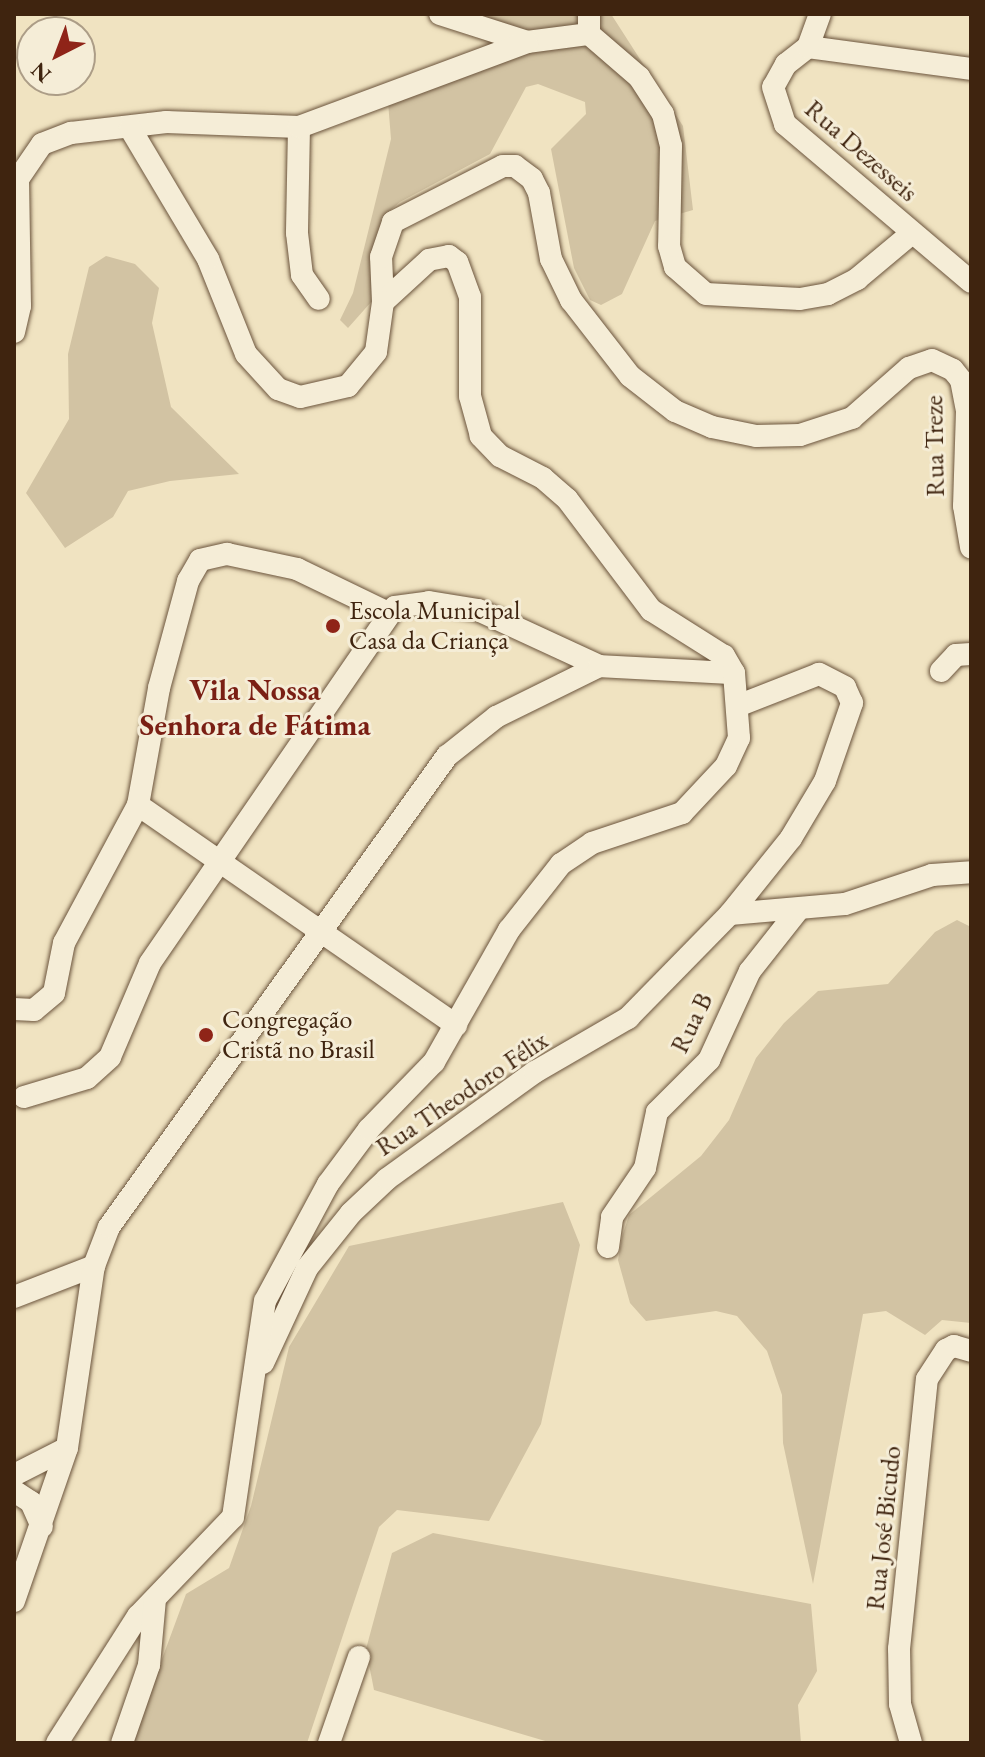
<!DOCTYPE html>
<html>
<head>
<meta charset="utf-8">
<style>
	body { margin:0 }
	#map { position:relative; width:985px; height:1757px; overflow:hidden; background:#f0e3c1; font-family:"EB Garamond",serif }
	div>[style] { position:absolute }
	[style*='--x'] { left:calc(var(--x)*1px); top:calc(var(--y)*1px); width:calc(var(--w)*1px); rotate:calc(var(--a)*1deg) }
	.green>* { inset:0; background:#d2c3a3 }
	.roads { filter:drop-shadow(0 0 2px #6b543c) drop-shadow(0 0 2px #6b543c) }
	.minor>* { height:22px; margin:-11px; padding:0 11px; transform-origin:11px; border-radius:11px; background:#f5edd7 }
	.dots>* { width:22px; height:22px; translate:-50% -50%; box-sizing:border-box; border:4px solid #f5edd7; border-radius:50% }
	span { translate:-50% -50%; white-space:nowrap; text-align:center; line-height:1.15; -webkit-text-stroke:6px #f5edd7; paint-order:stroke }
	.street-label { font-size:26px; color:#3f240f }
	.poi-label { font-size:26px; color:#3f240f }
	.left { translate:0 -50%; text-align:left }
	.quarter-label { font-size:30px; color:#7a1f14; font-weight:700 }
	.frame { position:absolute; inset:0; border:16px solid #3f240f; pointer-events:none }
	.north { position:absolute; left:16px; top:16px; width:80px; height:80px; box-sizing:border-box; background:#f5edd7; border:2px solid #ac9d87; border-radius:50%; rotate:222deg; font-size:22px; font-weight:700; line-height:32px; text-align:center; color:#3f240f }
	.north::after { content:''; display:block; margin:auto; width:28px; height:36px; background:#8f2418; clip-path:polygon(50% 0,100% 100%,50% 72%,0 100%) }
</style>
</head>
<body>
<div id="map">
	<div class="green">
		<i style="clip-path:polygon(460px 14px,611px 14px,683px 126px,693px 210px,655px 221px,622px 294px,601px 305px,590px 300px,574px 268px,551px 149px,586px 114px,585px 102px,538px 84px,526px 87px,490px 154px,400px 202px,382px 217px,372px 301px,348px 328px,340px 320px,353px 293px,391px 139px,388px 102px,503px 62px,503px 28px)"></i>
		<i style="clip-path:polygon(106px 256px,135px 264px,159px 288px,152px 323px,171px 407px,239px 474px,170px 481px,128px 491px,113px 517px,65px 548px,26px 493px,69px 419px,68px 354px,89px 267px)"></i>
		<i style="clip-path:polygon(957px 920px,971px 927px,971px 1323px,942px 1320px,925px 1335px,886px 1311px,863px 1314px,813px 1584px,783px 1443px,782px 1395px,767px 1351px,737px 1316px,716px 1311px,646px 1321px,630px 1303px,618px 1260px,622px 1237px,629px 1215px,701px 1156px,729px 1120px,756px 1058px,784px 1023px,818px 991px,888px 984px,935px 932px)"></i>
		<i style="clip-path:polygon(563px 1202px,580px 1245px,541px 1424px,489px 1521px,397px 1510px,379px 1527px,307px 1743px,131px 1743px,186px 1594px,229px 1568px,251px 1506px,289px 1347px,349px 1246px)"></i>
		<i style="clip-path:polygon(433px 1533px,811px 1604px,817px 1671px,798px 1705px,801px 1743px,552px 1743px,374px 1690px,366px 1649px,392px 1553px)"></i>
	</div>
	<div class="roads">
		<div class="minor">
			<i style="--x:440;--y:14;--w:91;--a:17.8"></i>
			<i style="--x:527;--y:42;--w:63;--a:-7.4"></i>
			<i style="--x:589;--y:34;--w:66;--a:40.7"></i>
			<i style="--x:639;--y:77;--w:44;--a:57"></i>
			<i style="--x:663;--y:114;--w:33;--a:76"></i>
			<i style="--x:671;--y:146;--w:100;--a:91.1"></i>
			<i style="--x:669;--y:246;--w:22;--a:74"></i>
			<i style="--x:675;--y:267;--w:41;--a:41.1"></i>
			<i style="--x:706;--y:294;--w:94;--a:3"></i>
			<i style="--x:800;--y:299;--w:28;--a:-10"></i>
			<i style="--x:828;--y:294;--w:33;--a:-27"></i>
			<i style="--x:857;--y:279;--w:72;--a:-39.9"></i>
			<i style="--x:589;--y:34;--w:20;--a:-90"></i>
			<i style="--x:808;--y:47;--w:28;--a:142"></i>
			<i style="--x:786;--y:64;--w:26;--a:119"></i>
			<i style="--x:773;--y:87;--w:39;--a:72"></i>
			<i style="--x:785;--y:124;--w:244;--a:40.3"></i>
			<i style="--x:808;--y:47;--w:164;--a:7.7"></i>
			<i style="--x:808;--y:47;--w:35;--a:-70"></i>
			<i style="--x:299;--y:127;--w:106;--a:91.1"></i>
			<i style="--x:297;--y:233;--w:42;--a:83.2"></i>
			<i style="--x:302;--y:275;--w:29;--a:55"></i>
			<i style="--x:383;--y:302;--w:45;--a:-92.5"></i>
			<i style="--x:381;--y:257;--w:37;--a:-71"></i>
			<i style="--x:393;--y:222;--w:123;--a:-27"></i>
			<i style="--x:503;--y:166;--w:12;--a:0"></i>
			<i style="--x:515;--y:166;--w:21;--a:37"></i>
			<i style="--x:532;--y:179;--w:16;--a:63"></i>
			<i style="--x:539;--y:193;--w:67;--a:79.7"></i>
			<i style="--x:551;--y:259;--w:46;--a:64"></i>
			<i style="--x:571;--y:300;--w:96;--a:52.2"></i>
			<i style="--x:630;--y:376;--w:57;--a:37.9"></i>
			<i style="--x:675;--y:411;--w:40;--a:23.4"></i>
			<i style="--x:712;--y:427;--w:45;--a:11.6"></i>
			<i style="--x:756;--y:436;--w:44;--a:-1.3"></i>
			<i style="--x:800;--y:435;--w:55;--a:-18.1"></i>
			<i style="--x:852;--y:418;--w:76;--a:-41.3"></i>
			<i style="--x:909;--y:368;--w:24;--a:-19"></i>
			<i style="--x:932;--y:360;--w:23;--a:25"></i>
			<i style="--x:953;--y:370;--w:13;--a:51"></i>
			<i style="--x:961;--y:380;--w:32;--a:79"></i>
			<i style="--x:967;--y:411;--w:95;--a:91.8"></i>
			<i style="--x:964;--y:506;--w:42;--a:80.3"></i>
			<i style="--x:14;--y:332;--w:27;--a:-77"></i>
			<i style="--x:20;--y:306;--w:127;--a:-90.9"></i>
			<i style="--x:18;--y:179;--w:42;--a:-55.6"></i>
			<i style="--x:42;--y:144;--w:31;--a:-21"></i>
			<i style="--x:71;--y:133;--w:96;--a:-6.6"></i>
			<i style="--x:166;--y:122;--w:133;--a:2.2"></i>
			<i style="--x:299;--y:127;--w:243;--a:-20.4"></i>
			<i style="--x:941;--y:671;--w:22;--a:-47"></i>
			<i style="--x:956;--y:655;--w:15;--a:-4"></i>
			<i style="--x:138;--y:805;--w:387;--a:34.7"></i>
			<i style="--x:730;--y:914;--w:97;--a:-51.2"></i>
			<i style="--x:791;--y:838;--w:66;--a:-59.2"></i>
			<i style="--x:825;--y:781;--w:83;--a:-70.9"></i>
			<i style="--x:852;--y:703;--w:17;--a:-114"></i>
			<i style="--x:845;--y:687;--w:29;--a:-153"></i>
			<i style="--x:819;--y:674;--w:85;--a:158.6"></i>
			<i style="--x:14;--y:1009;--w:20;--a:3"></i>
			<i style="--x:34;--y:1010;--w:26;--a:-40"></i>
			<i style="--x:54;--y:993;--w:51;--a:-78.7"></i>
			<i style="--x:64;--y:943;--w:157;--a:-61.8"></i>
			<i style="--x:138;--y:805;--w:119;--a:-79.8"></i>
			<i style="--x:159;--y:688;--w:111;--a:-74.8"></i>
			<i style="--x:188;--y:581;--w:24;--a:-60"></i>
			<i style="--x:200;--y:560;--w:28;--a:-13"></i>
			<i style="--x:227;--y:554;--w:72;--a:12.1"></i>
			<i style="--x:297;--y:569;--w:101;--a:25.8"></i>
			<i style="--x:24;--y:1097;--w:66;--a:-16.8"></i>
			<i style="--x:87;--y:1078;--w:31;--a:-42"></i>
			<i style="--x:110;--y:1057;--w:102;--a:-66.9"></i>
			<i style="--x:150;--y:963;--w:432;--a:-55.5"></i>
			<i style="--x:395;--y:607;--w:34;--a:-8"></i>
			<i style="--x:429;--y:602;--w:50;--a:9.3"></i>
			<i style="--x:478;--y:610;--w:133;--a:24.8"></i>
			<i style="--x:608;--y:1247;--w:30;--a:-82"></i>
			<i style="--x:612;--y:1217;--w:59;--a:-56"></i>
			<i style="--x:645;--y:1168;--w:57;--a:-77.9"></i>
			<i style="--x:657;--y:1112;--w:74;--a:-45"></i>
			<i style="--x:709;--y:1060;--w:98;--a:-65.3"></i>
			<i style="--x:750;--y:971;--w:79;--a:-51.7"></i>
			<i style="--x:14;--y:1297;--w:86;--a:-21.2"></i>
			<i style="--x:263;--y:1363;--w:105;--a:-65.1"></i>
			<i style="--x:307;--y:1268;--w:70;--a:-51.3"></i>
			<i style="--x:351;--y:1213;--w:50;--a:-43.4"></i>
			<i style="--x:387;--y:1179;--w:183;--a:-35.9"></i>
			<i style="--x:535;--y:1072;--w:108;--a:-30.1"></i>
			<i style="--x:628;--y:1018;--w:146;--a:-45.6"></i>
			<i style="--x:730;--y:914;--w:115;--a:-5"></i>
			<i style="--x:845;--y:904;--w:92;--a:-18.4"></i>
			<i style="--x:932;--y:875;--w:39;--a:-4"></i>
			<i style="--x:14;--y:1475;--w:59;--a:-27"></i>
			<i style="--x:14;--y:1491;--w:20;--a:33"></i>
			<i style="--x:31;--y:1502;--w:27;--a:66"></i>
			<i style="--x:14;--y:1601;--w:162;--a:-70.9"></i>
			<i style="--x:67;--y:1448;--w:184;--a:-81.6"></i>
			<i style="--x:94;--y:1266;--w:42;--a:-69"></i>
			<i style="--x:109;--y:1227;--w:580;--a:-54.34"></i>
			<i style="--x:447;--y:756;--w:63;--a:-38.5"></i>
			<i style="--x:496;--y:717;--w:115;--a:-26.3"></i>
			<i style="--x:599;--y:666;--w:135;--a:3"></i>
			<i style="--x:57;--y:1743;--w:151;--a:-57.5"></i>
			<i style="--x:138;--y:1616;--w:137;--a:-46.2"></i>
			<i style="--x:233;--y:1517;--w:218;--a:-81.6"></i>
			<i style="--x:265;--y:1301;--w:133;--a:-61.7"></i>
			<i style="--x:328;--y:1184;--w:69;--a:-53.3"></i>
			<i style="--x:369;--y:1129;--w:93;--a:-45.9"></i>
			<i style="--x:434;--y:1062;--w:152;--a:-60.4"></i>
			<i style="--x:509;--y:930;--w:84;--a:-51.8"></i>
			<i style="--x:561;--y:864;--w:37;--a:-34"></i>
			<i style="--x:592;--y:843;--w:95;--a:-18.4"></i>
			<i style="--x:682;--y:813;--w:64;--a:-46.9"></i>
			<i style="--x:726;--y:766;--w:31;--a:-65"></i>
			<i style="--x:739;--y:738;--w:65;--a:-94.4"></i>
			<i style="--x:734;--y:673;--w:20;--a:-120"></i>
			<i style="--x:724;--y:656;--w:86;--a:-147.8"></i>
			<i style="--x:651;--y:610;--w:139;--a:-127.1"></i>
			<i style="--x:567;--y:499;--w:32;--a:-139"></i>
			<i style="--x:543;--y:478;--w:48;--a:-152.9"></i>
			<i style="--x:500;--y:456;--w:28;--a:-134"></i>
			<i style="--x:481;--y:436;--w:41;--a:-105.4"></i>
			<i style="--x:470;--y:396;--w:99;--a:-90"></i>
			<i style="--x:470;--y:297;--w:37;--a:-110"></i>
			<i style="--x:457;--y:262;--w:10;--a:-143"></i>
			<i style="--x:449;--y:256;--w:20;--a:169"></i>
			<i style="--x:429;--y:260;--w:62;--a:137.6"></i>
			<i style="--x:383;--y:302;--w:50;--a:98"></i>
			<i style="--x:376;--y:352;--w:44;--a:129.5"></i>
			<i style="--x:348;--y:386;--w:49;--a:167.1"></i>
			<i style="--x:300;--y:397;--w:23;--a:-160"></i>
			<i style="--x:278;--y:389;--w:47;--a:-132.4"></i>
			<i style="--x:246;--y:354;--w:102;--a:-111.8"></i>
			<i style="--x:208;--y:259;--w:152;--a:-120.8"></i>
			<i style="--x:122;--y:1743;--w:83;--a:-70.9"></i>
			<i style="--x:149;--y:1665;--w:66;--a:-84.8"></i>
			<i style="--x:329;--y:1743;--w:91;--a:-70.8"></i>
			<i style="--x:911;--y:1743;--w:41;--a:-105.8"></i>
			<i style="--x:900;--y:1704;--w:55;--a:-91"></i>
			<i style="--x:899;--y:1649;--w:271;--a:-84.1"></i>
			<i style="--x:927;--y:1379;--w:35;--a:-57"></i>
			<i style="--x:946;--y:1350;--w:9;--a:-27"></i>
			<i style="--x:954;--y:1346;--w:18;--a:16"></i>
		</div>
	</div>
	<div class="dots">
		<i style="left:333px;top:626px;background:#8f2418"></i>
		<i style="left:206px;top:1035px;background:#8f2418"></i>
	</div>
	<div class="street-label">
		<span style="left:861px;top:151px;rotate:41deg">Rua Dezesseis</span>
		<span style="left:935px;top:446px;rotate:-91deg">Rua Treze</span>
		<span style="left:692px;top:1023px;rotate:-64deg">Rua B</span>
		<span style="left:462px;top:1094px;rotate:-34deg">Rua Theodoro Félix</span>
		<span style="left:884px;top:1528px;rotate:-84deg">Rua José Bicudo</span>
	</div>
	<div class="poi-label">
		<span class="left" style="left:349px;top:626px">Escola Municipal<br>Casa da Criança</span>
		<span class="left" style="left:222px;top:1035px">Congregação<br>Cristã no Brasil</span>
	</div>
	<div class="quarter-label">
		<span style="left:255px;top:707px">Vila Nossa<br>Senhora de Fátima</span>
	</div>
	<div class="frame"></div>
	<div class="north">N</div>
</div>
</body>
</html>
